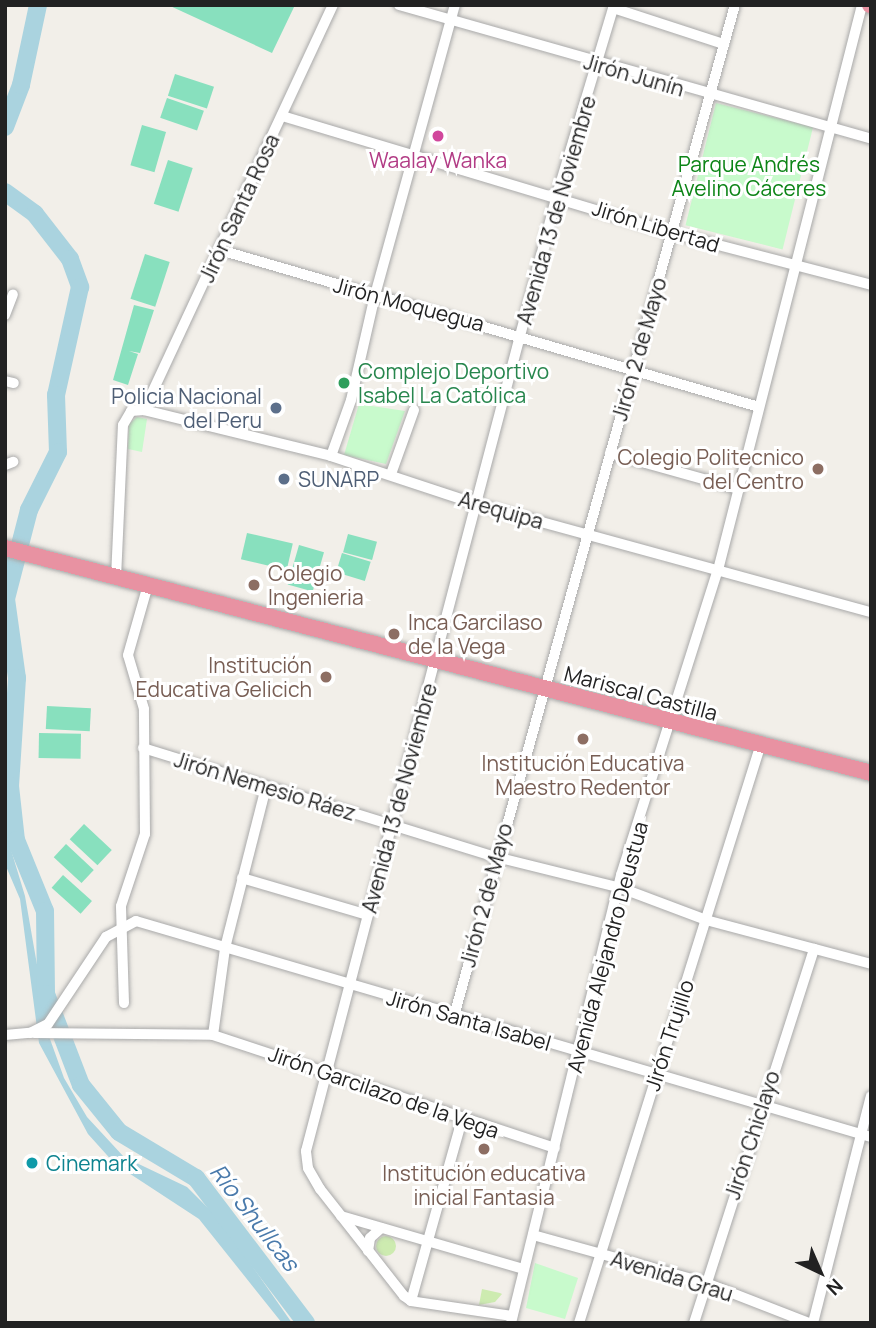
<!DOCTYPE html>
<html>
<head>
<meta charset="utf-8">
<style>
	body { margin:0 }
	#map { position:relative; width:876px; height:1328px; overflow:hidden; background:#f2efe9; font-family:Manrope,sans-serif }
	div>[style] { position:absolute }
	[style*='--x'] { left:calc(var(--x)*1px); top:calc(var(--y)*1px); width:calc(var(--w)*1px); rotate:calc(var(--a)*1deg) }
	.grass>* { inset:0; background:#cdebb0 }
	.round { border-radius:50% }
	.park>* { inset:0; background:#c8facc; transform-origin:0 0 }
	.pitch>* { inset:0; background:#88e0be; transform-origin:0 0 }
	.water>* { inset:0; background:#aad3df }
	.river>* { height:18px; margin:-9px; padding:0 9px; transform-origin:9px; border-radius:9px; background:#aad3df }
	.roads { filter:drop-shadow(0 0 2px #a9a9a9) drop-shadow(0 0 2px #a9a9a9) }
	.minor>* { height:10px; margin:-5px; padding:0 5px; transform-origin:5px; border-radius:5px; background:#fff }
	.highway>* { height:16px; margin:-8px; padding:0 8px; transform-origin:8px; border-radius:8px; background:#e892a2 }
	.dots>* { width:19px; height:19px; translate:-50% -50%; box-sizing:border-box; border:4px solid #fff; border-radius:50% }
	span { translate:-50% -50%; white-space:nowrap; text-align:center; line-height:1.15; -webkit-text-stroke:6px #fff; paint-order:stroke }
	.street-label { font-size:21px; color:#222 }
	.hotel-label { font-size:21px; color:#b23c85 }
	.park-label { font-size:21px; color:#0c8416 }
	.leisure-label { font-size:21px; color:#27864d }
	.left { translate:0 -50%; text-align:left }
	.service-label { font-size:21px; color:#4e5e75 }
	.right { translate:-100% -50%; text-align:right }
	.education-label { font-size:21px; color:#785e54 }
	.culture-label { font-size:21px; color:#0d838f }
	.water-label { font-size:23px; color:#4a7aab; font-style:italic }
	.frame { position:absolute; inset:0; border:7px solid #222; pointer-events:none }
	.north { position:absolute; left:785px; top:1237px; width:70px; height:70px; -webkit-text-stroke:5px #fff; paint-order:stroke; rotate:136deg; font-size:19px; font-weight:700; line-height:28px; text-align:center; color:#222 }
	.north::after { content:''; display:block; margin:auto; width:24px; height:32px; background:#222; clip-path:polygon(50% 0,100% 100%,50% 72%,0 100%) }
</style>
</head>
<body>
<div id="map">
	<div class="grass">
		<i class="round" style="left:376px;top:1236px;width:20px;height:20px"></i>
		<i style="clip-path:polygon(482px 1289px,500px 1293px,502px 1294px,495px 1302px,479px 1305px)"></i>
	</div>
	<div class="park">
		<i style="left:716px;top:103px;width:100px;height:126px;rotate:14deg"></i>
		<i style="clip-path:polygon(359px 404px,405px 411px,386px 464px,344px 455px)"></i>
		<i style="clip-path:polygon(137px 417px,147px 419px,142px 452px,128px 449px,129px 424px)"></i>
		<i style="clip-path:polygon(535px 1263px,578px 1278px,565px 1319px,526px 1308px)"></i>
	</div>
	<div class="pitch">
		<i style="clip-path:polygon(168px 5px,295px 5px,272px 53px)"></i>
		<i style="left:175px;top:74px;width:41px;height:23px;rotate:18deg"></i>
		<i style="left:167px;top:98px;width:39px;height:21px;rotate:19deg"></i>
		<i style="left:142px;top:125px;width:25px;height:42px;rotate:16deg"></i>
		<i style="left:168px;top:160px;width:26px;height:46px;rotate:18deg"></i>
		<i style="left:145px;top:254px;width:26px;height:47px;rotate:18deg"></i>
		<i style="clip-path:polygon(134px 305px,154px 310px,140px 353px,129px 351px,138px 354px,128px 385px,113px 380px)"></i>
		<i style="left:247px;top:533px;width:47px;height:27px;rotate:13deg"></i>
		<i style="left:348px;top:534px;width:30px;height:19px;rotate:15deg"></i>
		<i style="left:299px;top:545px;width:26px;height:41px;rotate:16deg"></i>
		<i style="left:342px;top:553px;width:30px;height:20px;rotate:17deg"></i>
		<i style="left:47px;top:706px;width:44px;height:23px;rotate:3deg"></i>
		<i style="left:39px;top:733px;width:42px;height:25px;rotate:1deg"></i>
		<i style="left:84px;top:824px;width:38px;height:21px;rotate:43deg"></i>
		<i style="left:66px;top:844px;width:38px;height:18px;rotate:43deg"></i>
		<i style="left:63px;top:875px;width:39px;height:17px;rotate:42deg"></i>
	</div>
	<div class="water">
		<i style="clip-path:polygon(5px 563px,12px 564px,5px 697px)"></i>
		<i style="clip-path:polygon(5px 830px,25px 896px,50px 1039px,64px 1078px,87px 1117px,124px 1157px,187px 1187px,220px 1220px,292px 1323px,282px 1323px,199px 1219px,115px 1164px,88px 1134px,39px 1043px,20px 899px,5px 864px)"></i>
	</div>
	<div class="river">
		<i style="--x:5;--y:127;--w:45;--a:-69.1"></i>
		<i style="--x:21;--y:85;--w:82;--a:-78"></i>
		<i style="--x:5;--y:192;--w:37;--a:36"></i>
		<i style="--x:35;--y:214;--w:57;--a:52.1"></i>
		<i style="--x:70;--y:259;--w:30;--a:70"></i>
		<i style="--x:80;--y:287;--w:111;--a:102.5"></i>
		<i style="--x:56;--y:395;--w:57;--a:88"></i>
		<i style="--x:58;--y:452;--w:65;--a:116.6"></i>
		<i style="--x:29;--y:510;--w:92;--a:104.5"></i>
		<i style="--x:6;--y:599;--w:80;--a:82.1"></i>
		<i style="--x:17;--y:678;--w:108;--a:93.7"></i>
		<i style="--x:10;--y:786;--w:54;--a:83.7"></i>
		<i style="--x:16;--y:840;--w:77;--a:67.8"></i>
		<i style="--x:45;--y:911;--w:83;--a:89.3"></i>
		<i style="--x:46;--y:994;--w:97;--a:69"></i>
		<i style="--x:81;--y:1085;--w:60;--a:51"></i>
		<i style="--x:119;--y:1132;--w:90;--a:30.9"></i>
		<i style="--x:196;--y:1178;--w:182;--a:52.8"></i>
	</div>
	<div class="roads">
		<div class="minor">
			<i style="--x:399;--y:5;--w:491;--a:15.8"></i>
			<i style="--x:613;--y:8;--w:117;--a:18"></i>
			<i style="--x:282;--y:116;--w:407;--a:16.7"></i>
			<i style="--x:672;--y:233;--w:206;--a:14.6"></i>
			<i style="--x:220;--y:250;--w:561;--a:16.24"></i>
			<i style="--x:5;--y:315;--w:22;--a:-69"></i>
			<i style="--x:5;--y:381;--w:9;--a:13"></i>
			<i style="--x:144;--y:410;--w:447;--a:-65"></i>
			<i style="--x:610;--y:453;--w:134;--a:15.6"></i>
			<i style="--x:331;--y:456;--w:59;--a:-70.3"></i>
			<i style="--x:351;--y:400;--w:108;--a:-77.1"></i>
			<i style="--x:375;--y:295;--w:301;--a:-74.6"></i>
			<i style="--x:5;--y:465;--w:9;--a:-21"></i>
			<i style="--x:391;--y:474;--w:68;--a:-70.2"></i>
			<i style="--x:116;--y:578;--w:153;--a:-87.4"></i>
			<i style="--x:123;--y:425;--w:16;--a:-60"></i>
			<i style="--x:131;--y:411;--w:13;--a:-4"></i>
			<i style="--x:144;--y:410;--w:193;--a:13.8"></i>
			<i style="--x:331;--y:456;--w:156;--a:18.3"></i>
			<i style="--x:479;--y:505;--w:406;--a:15.3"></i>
			<i style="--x:143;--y:748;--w:369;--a:17.2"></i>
			<i style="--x:496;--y:857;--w:129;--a:13.9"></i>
			<i style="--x:621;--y:888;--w:91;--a:20.6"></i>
			<i style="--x:706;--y:920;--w:171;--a:14.9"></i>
			<i style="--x:242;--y:878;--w:131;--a:16.4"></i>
			<i style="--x:124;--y:1003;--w:97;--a:-91.8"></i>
			<i style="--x:121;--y:906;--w:76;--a:-71.6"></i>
			<i style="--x:145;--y:834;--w:125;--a:-90.5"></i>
			<i style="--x:144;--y:709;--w:56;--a:-106.5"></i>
			<i style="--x:128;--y:655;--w:73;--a:-74.1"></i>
			<i style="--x:454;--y:1016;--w:1049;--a:-74.47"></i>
			<i style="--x:34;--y:1033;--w:179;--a:0.6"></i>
			<i style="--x:213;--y:1035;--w:360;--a:18.3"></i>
			<i style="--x:5;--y:1035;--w:25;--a:-5"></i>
			<i style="--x:30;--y:1033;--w:20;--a:-27"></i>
			<i style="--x:48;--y:1024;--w:105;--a:-56.3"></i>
			<i style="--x:106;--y:937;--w:34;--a:-28"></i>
			<i style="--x:136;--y:921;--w:766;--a:16.38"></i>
			<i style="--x:213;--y:1035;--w:88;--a:-82.1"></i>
			<i style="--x:225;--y:948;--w:166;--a:-75.7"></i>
			<i style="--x:341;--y:1216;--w:190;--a:16.2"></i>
			<i style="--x:533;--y:1235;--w:180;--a:15.5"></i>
			<i style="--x:706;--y:1283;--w:110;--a:21.2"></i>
			<i style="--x:368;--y:1251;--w:13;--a:-81"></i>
			<i style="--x:370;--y:1238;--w:15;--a:-42"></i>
			<i style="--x:411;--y:1301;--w:189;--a:-74.3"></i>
			<i style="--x:512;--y:1316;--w:102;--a:-171.6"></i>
			<i style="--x:411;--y:1301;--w:9;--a:-144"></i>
			<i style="--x:404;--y:1296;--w:136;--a:-128.1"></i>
			<i style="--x:320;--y:1189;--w:24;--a:-120"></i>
			<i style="--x:308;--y:1168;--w:17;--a:-97"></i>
			<i style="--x:306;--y:1151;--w:988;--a:-75.29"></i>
			<i style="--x:557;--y:195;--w:198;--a:-73.3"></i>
			<i style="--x:511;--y:1323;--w:461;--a:-76.2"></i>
			<i style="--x:621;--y:875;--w:320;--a:-72.4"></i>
			<i style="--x:718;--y:570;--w:583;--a:-75.7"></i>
			<i style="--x:579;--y:1323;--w:604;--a:-72.56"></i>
			<i style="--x:694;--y:1323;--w:393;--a:-72.2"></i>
			<i style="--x:813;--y:1323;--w:234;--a:-75.7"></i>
		</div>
		<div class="highway">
			<i style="--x:870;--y:5;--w:1;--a:0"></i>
			<i style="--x:5;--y:548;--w:895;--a:14.56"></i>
		</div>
	</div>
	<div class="dots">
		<i style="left:438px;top:136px;background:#d1479c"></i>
		<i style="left:344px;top:383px;background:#2e9e5b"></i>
		<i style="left:276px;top:408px;background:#5c6f8a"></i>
		<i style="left:818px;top:469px;background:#8d6e63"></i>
		<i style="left:284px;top:479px;background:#5c6f8a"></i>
		<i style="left:254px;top:585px;background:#8d6e63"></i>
		<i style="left:394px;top:634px;background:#8d6e63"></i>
		<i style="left:326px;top:677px;background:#8d6e63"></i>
		<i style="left:583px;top:739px;background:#8d6e63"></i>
		<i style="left:484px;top:1149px;background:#8d6e63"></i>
		<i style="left:32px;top:1163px;background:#0f9aa8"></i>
	</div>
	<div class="street-label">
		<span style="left:634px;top:75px;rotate:16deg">Jirón Junín</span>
		<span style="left:239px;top:208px;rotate:-65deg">Jirón Santa Rosa</span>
		<span style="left:556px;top:210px;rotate:-74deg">Avenida 13 de Noviembre</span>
		<span style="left:656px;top:226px;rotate:17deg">Jirón Libertad</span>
		<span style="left:409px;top:304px;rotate:15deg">Jirón Moquegua</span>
		<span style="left:639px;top:349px;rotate:-74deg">Jirón 2 de Mayo</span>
		<span style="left:501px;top:510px;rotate:16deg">Arequipa</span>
		<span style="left:641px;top:693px;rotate:15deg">Mariscal Castilla</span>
		<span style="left:265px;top:786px;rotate:17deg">Jirón Nemesio Ráez</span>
		<span style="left:399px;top:798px;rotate:-75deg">Avenida 13 de Noviembre</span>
		<span style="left:486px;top:895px;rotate:-75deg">Jirón 2 de Mayo</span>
		<span style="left:607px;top:947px;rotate:-75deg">Avenida Alejandro Deustua</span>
		<span style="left:469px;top:1020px;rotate:16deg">Jirón Santa Isabel</span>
		<span style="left:669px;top:1035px;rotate:-72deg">Jirón Trujillo</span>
		<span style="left:384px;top:1092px;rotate:19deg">Jirón Garcilazo de la Vega</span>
		<span style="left:752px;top:1135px;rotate:-72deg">Jirón Chiclayo</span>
		<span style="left:672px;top:1276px;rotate:17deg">Avenida Grau</span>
	</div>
	<div class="hotel-label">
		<span style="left:438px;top:160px">Waalay Wanka</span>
	</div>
	<div class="park-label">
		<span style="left:749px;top:176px">Parque Andrés<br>Avelino Cáceres</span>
	</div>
	<div class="leisure-label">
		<span class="left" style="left:358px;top:383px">Complejo Deportivo<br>Isabel La Católica</span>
	</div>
	<div class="service-label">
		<span class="right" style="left:262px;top:408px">Policia Nacional<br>del Peru</span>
		<span class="left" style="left:298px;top:479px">SUNARP</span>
	</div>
	<div class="education-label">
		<span class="right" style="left:804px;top:469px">Colegio Politecnico<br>del Centro</span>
		<span class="left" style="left:268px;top:585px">Colegio<br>Ingenieria</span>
		<span class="left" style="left:408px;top:634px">Inca Garcilaso<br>de la Vega</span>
		<span class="right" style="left:312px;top:677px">Institución<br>Educativa Gelicich</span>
		<span style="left:583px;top:775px">Institución Educativa<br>Maestro Redentor</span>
		<span style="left:484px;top:1185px">Institución educativa<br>inicial Fantasia</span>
	</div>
	<div class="culture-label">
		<span class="left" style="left:46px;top:1163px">Cinemark</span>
	</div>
	<div class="water-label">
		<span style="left:255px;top:1217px;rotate:52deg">Río Shullcas</span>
	</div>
	<div class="frame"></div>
	<div class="north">N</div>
</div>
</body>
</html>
